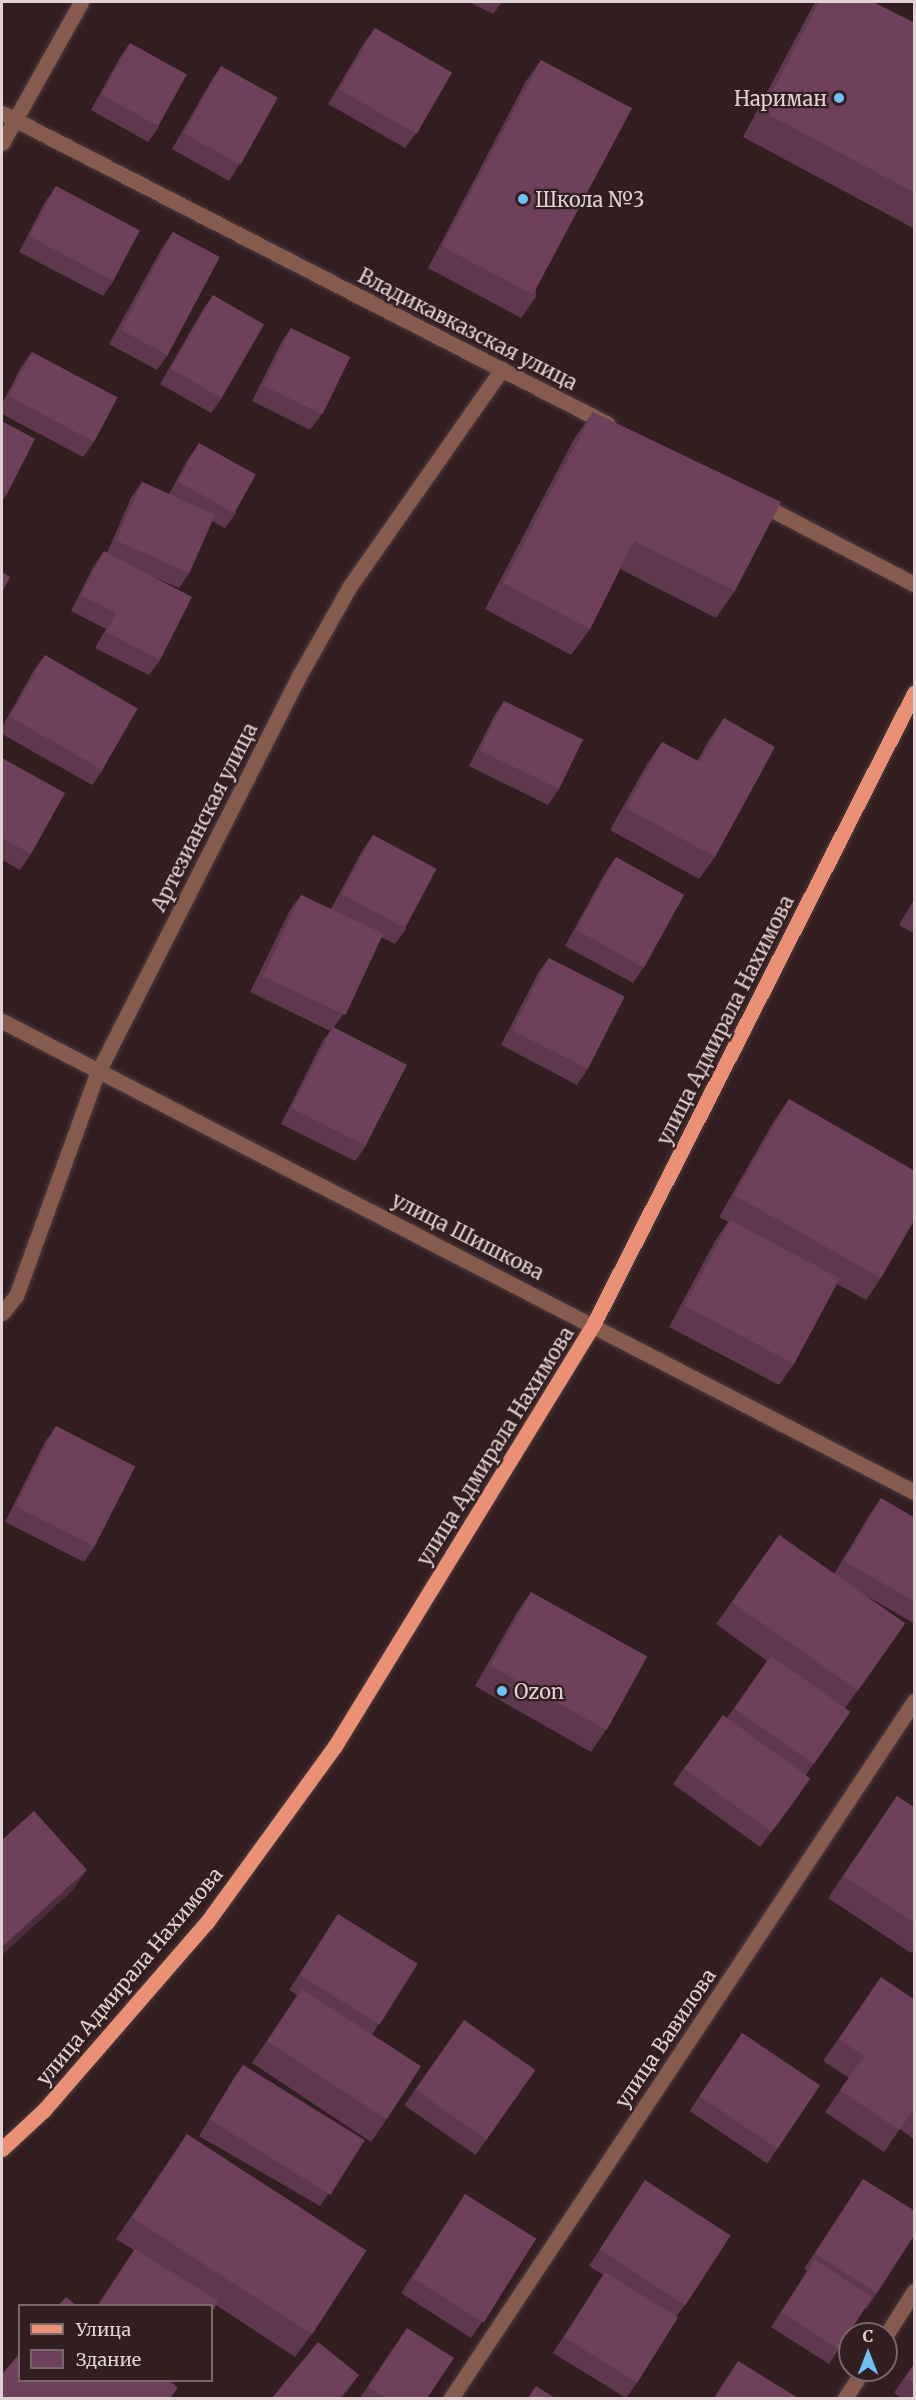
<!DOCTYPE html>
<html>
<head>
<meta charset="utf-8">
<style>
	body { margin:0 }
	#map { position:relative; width:916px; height:2400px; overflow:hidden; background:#321e21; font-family:Merriweather,serif }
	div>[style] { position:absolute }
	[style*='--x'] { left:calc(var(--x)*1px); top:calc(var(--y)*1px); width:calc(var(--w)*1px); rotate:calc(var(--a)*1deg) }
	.roads { filter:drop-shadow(0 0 2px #4e3b3e) drop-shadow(0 0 2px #4e3b3e) }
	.minor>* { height:15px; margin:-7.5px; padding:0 7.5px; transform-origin:7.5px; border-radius:7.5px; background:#865b4e }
	.major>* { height:15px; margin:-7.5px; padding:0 7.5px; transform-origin:7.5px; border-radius:7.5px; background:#e99075 }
	.wall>* { inset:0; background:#5f374f; transform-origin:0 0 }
	.shaded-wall>* { inset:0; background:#4e2d40 }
	.building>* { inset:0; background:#6f405c; transform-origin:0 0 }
	.dots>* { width:16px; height:16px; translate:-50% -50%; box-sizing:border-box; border:3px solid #321e21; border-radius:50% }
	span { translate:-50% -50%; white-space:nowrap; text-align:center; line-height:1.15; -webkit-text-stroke:4.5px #321e21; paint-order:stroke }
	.poi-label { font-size:20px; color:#e0d2d4 }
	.right { translate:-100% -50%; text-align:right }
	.left { translate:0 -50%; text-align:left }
	.street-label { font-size:20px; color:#e0d2d4 }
	.frame { position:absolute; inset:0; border:3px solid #e0d2d4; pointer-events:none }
	.legend { position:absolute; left:18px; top:2304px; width:195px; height:78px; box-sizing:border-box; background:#321e21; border:2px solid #786669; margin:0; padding:8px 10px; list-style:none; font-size:18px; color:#e0d2d4 }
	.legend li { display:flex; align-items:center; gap:12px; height:30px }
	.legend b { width:30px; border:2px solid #786669 }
	.north { position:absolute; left:838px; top:2322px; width:60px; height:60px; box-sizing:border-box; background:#321e21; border:2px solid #786669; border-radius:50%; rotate:0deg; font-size:16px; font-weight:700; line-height:24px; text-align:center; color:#e0d2d4 }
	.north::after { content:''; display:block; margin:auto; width:21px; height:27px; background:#6fc2f4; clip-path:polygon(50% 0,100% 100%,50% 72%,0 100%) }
</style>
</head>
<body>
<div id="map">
	<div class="roads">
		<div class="minor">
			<i style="--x:2;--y:113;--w:681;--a:27.17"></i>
			<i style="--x:2;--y:143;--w:162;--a:-60.7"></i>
			<i style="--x:759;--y:503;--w:175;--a:27.6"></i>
			<i style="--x:2;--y:1021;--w:1026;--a:27.31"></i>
			<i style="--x:2;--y:1313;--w:22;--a:-51"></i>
			<i style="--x:16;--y:1296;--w:236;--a:-70"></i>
			<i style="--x:97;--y:1074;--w:446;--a:-63.1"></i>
			<i style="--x:299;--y:676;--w:103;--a:-60.5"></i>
			<i style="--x:350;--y:586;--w:265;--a:-55"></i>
			<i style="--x:886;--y:2335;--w:52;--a:-57.5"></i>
			<i style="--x:451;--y:2398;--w:837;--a:-56.4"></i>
			<i style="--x:845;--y:2398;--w:33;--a:-57"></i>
		</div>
		<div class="major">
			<i style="--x:2;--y:2149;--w:57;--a:-42.9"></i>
			<i style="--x:44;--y:2110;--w:249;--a:-49.1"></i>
			<i style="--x:207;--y:1922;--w:218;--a:-54"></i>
			<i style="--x:335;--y:1746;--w:496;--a:-58.5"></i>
			<i style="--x:594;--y:1323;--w:707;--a:-63.07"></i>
		</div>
	</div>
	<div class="wall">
		<i style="clip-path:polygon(469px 2px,502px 2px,493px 14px)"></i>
		<i style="clip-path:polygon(815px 2px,873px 2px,915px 23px,915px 229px,743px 137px)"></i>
		<i style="clip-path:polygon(375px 28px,416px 133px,405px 148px,328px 104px,364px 43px)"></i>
		<i style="clip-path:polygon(130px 43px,159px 127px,148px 142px,91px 110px,119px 59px)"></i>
		<i style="clip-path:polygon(541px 60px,536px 297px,521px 318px,428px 268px,526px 81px)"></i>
		<i style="clip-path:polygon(221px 66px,239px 165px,229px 181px,172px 149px,211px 81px)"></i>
		<i style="clip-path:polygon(56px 186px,114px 280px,103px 296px,19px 252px,45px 202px)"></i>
		<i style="clip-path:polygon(173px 232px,168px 355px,157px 370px,109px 344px,162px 248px)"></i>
		<i style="clip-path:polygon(213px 295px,222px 398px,211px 413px,160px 384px,202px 311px)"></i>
		<i style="clip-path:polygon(291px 328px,321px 415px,310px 430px,252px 401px,281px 343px)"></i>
		<i style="clip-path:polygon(32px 352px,94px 442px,83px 457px,2px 414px,2px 404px,21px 367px)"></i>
		<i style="clip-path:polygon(593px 412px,735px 591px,716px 618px,620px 569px,590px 629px,571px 655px,485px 609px,574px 439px)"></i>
		<i style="clip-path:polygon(2px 421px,7px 494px,2px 501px)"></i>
		<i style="clip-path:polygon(199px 443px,236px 513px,225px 528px,212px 521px,190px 572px,179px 588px,151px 576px,160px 660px,149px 675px,95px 648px,106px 629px,71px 611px,93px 567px,104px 551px,107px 553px,131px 498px,142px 482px,169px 494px,188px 459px)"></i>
		<i style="clip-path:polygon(45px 655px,103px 770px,92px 785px,2px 734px,2px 727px,34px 670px)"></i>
		<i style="clip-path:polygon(504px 701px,559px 789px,548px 805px,469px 766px,494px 716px)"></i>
		<i style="clip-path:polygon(724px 718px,715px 857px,699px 879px,610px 830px,647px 764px,662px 742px,697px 761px,709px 740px)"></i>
		<i style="clip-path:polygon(2px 758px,31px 854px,20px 870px,2px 860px)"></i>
		<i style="clip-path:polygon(373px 835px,406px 929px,395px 944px,381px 937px,342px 1016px,334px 1027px,366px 1146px,355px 1161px,281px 1124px,322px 1042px,330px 1031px,250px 992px,290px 910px,301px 895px,331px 909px,362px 851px)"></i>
		<i style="clip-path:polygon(616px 857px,644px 967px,633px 983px,565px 946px,605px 873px)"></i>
		<i style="clip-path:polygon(915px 898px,915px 934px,899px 925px)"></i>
		<i style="clip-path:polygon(549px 958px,588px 1069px,577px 1085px,501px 1045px,538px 973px)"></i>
		<i style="clip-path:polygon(789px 1099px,881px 1278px,866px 1300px,837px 1284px,794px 1364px,779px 1385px,669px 1327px,715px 1241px,728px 1222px,719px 1217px,774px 1121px)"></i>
		<i style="clip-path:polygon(56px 1426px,95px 1546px,84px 1562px,5px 1522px,45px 1442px)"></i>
		<i style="clip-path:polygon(881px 1498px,915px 1518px,915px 1624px,863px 1594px,905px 1624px,845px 1708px,850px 1712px,805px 1776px,799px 1795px,760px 1847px,673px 1784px,684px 1768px,727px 1718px,767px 1661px,716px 1624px,779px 1535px,834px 1574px,870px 1514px)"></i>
		<i style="clip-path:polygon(531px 1592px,606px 1730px,591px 1752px,475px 1686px,516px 1614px)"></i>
		<i style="clip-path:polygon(897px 1796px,915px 1808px,915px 1949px,911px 1953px,828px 1898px)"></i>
		<i style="clip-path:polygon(338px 1914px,378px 2025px,372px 2035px,386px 2120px,371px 2142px,252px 2063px,297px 1995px,289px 1990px)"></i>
		<i style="clip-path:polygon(881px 1977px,915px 2050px,915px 2140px,900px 2129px,884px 2152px,825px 2112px,849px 2078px,823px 2061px)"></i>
		<i style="left:464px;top:2020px;width:87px;height:104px;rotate:35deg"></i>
		<i style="left:742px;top:2033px;width:94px;height:94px;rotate:34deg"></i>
		<i style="clip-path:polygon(243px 2065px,365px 2140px,320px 2206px,199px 2136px,232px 2081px)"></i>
		<i style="clip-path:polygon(187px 2134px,311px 2335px,295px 2357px,216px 2305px,97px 2306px,134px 2250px,116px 2239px)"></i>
		<i style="clip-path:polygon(863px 2179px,877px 2293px,866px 2309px,865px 2308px,829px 2364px,771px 2327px,807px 2271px,804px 2269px)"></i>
		<i style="clip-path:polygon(645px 2180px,685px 2305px,676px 2317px,637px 2383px,626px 2398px,553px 2353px,603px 2275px,589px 2266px)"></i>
		<i style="clip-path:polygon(465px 2194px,482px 2322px,471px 2338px,401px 2293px)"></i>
		<i style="clip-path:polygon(396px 2344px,427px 2398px,360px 2398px)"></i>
		<i style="clip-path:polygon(915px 2362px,915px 2398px,902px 2398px,894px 2393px)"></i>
	</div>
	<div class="shaded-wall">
		<i style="clip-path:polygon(87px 1870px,72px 1891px,2px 1955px,2px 1947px)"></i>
		<i style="clip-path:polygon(359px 2375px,344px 2396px,342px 2398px,340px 2398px)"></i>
	</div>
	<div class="building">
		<i style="clip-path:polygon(819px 2px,873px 2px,915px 23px,915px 193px,762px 111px)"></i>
		<i style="left:375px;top:28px;width:89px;height:71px;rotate:30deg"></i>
		<i style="left:130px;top:43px;width:65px;height:59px;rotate:29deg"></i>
		<i style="left:541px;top:60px;width:103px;height:211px;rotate:28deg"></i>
		<i style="left:221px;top:66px;width:65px;height:77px;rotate:29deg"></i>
		<i style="left:56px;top:186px;width:95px;height:57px;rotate:28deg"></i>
		<i style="left:173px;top:232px;width:53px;height:111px;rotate:28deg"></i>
		<i style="left:213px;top:295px;width:59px;height:85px;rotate:30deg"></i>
		<i style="left:291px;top:328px;width:66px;height:64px;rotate:26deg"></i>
		<i style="left:32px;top:352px;width:97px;height:50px;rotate:28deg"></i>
		<i style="clip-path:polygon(593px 412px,781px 502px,735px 591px,634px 541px,590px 629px,503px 583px)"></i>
		<i style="clip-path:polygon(2px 421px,35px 439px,7px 494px,2px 491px)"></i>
		<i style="left:199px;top:443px;width:65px;height:44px;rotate:29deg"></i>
		<i style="left:142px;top:482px;width:80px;height:64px;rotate:24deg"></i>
		<i style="clip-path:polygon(104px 551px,192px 597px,160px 660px,106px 632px,116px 613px,81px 595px)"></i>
		<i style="clip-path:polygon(2px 572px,10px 577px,2px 592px)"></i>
		<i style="left:45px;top:655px;width:107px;height:71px;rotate:30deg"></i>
		<i style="left:504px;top:701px;width:88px;height:55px;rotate:26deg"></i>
		<i style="clip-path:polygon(724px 718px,775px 747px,715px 857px,626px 808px,662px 742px,700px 762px)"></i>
		<i style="clip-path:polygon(2px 758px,65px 793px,31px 854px,2px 838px)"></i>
		<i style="left:373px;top:835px;width:72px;height:67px;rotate:28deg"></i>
		<i style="left:616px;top:857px;width:78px;height:83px;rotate:29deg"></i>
		<i style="left:301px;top:895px;width:91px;height:90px;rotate:25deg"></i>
		<i style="left:549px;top:958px;width:85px;height:81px;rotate:27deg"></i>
		<i style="left:333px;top:1027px;width:83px;height:91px;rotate:27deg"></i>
		<i style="clip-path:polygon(789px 1099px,915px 1171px,915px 1219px,881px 1278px,734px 1195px)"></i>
		<i style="left:730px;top:1220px;width:124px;height:97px;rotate:28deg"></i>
		<i style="left:56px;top:1426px;width:89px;height:90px;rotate:27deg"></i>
		<i style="clip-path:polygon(881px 1498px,915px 1518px,915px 1602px,844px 1561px)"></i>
		<i style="left:779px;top:1535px;width:154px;height:82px;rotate:35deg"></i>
		<i style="left:531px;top:1592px;width:133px;height:84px;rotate:29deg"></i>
		<i style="left:771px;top:1656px;width:97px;height:64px;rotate:35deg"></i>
		<i style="left:723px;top:1715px;width:108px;height:66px;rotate:36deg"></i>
		<i style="clip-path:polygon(897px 1796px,915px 1808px,915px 1923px,843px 1876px)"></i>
		<i style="clip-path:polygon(34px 1811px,87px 1870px,2px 1947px,2px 1840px)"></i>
		<i style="left:338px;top:1914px;width:94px;height:72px;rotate:32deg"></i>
		<i style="clip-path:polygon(881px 1977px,915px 2000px,915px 2047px,913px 2049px,915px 2050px,915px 2108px,899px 2130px,840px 2090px,864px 2056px,839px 2039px)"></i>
		<i style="left:302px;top:1989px;width:142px;height:63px;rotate:33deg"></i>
		<i style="left:464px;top:2020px;width:87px;height:85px;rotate:35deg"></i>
		<i style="left:742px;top:2033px;width:94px;height:76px;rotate:34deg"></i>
		<i style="left:243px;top:2065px;width:143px;height:64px;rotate:32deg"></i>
		<i style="left:187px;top:2134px;width:214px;height:100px;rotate:33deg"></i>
		<i style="clip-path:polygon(863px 2179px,915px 2211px,915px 2234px,877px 2293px,815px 2254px)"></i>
		<i style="left:645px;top:2180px;width:102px;height:83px;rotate:33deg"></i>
		<i style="left:465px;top:2194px;width:84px;height:99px;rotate:32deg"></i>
		<i style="clip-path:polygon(135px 2249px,218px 2301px,212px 2312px,212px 2306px,98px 2306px)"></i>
		<i style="left:815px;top:2260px;width:68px;height:62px;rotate:33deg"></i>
		<i style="left:605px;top:2272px;width:86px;height:77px;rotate:32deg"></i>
		<i style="clip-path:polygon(66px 2297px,77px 2306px,58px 2306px)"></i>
		<i style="clip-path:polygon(407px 2328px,454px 2358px,427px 2398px,386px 2398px,368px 2387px)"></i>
		<i style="clip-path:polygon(318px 2342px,359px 2375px,340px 2398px,272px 2398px)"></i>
		<i style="clip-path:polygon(20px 2353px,20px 2380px,169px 2380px,178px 2388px,170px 2398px,2px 2398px,2px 2374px)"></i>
		<i style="clip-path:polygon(738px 2361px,798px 2398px,714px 2398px)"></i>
		<i style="clip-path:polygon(915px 2363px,915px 2384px,905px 2378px)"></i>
		<i style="clip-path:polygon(536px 2386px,555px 2398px,528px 2398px)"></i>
	</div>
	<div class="dots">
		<i style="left:839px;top:98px;background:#6fc2f4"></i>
		<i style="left:523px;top:199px;background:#6fc2f4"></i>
		<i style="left:502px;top:1691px;background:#6fc2f4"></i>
	</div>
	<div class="poi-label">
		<span class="right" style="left:827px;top:98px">Нариман</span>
		<span class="left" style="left:535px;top:199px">Школа №3</span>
		<span class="left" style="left:514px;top:1691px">Ozon</span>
	</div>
	<div class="street-label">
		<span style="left:468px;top:329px;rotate:27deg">Владикавказская улица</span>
		<span style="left:204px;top:817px;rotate:-63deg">Артезианская улица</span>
		<span style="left:725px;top:1020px;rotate:-63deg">улица Адмирала Нахимова</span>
		<span style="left:468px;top:1236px;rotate:27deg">улица Шишкова</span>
		<span style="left:495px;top:1446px;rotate:-58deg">улица Адмирала Нахимова</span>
		<span style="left:129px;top:1976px;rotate:-50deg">улица Адмирала Нахимова</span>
		<span style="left:665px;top:2038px;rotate:-56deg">улица Вавилова</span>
	</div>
	<div class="frame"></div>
	<ul class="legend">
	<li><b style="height:8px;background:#e99075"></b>Улица</li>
	<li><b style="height:16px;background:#6f405c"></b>Здание</li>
	</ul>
	<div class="north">С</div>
</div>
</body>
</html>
